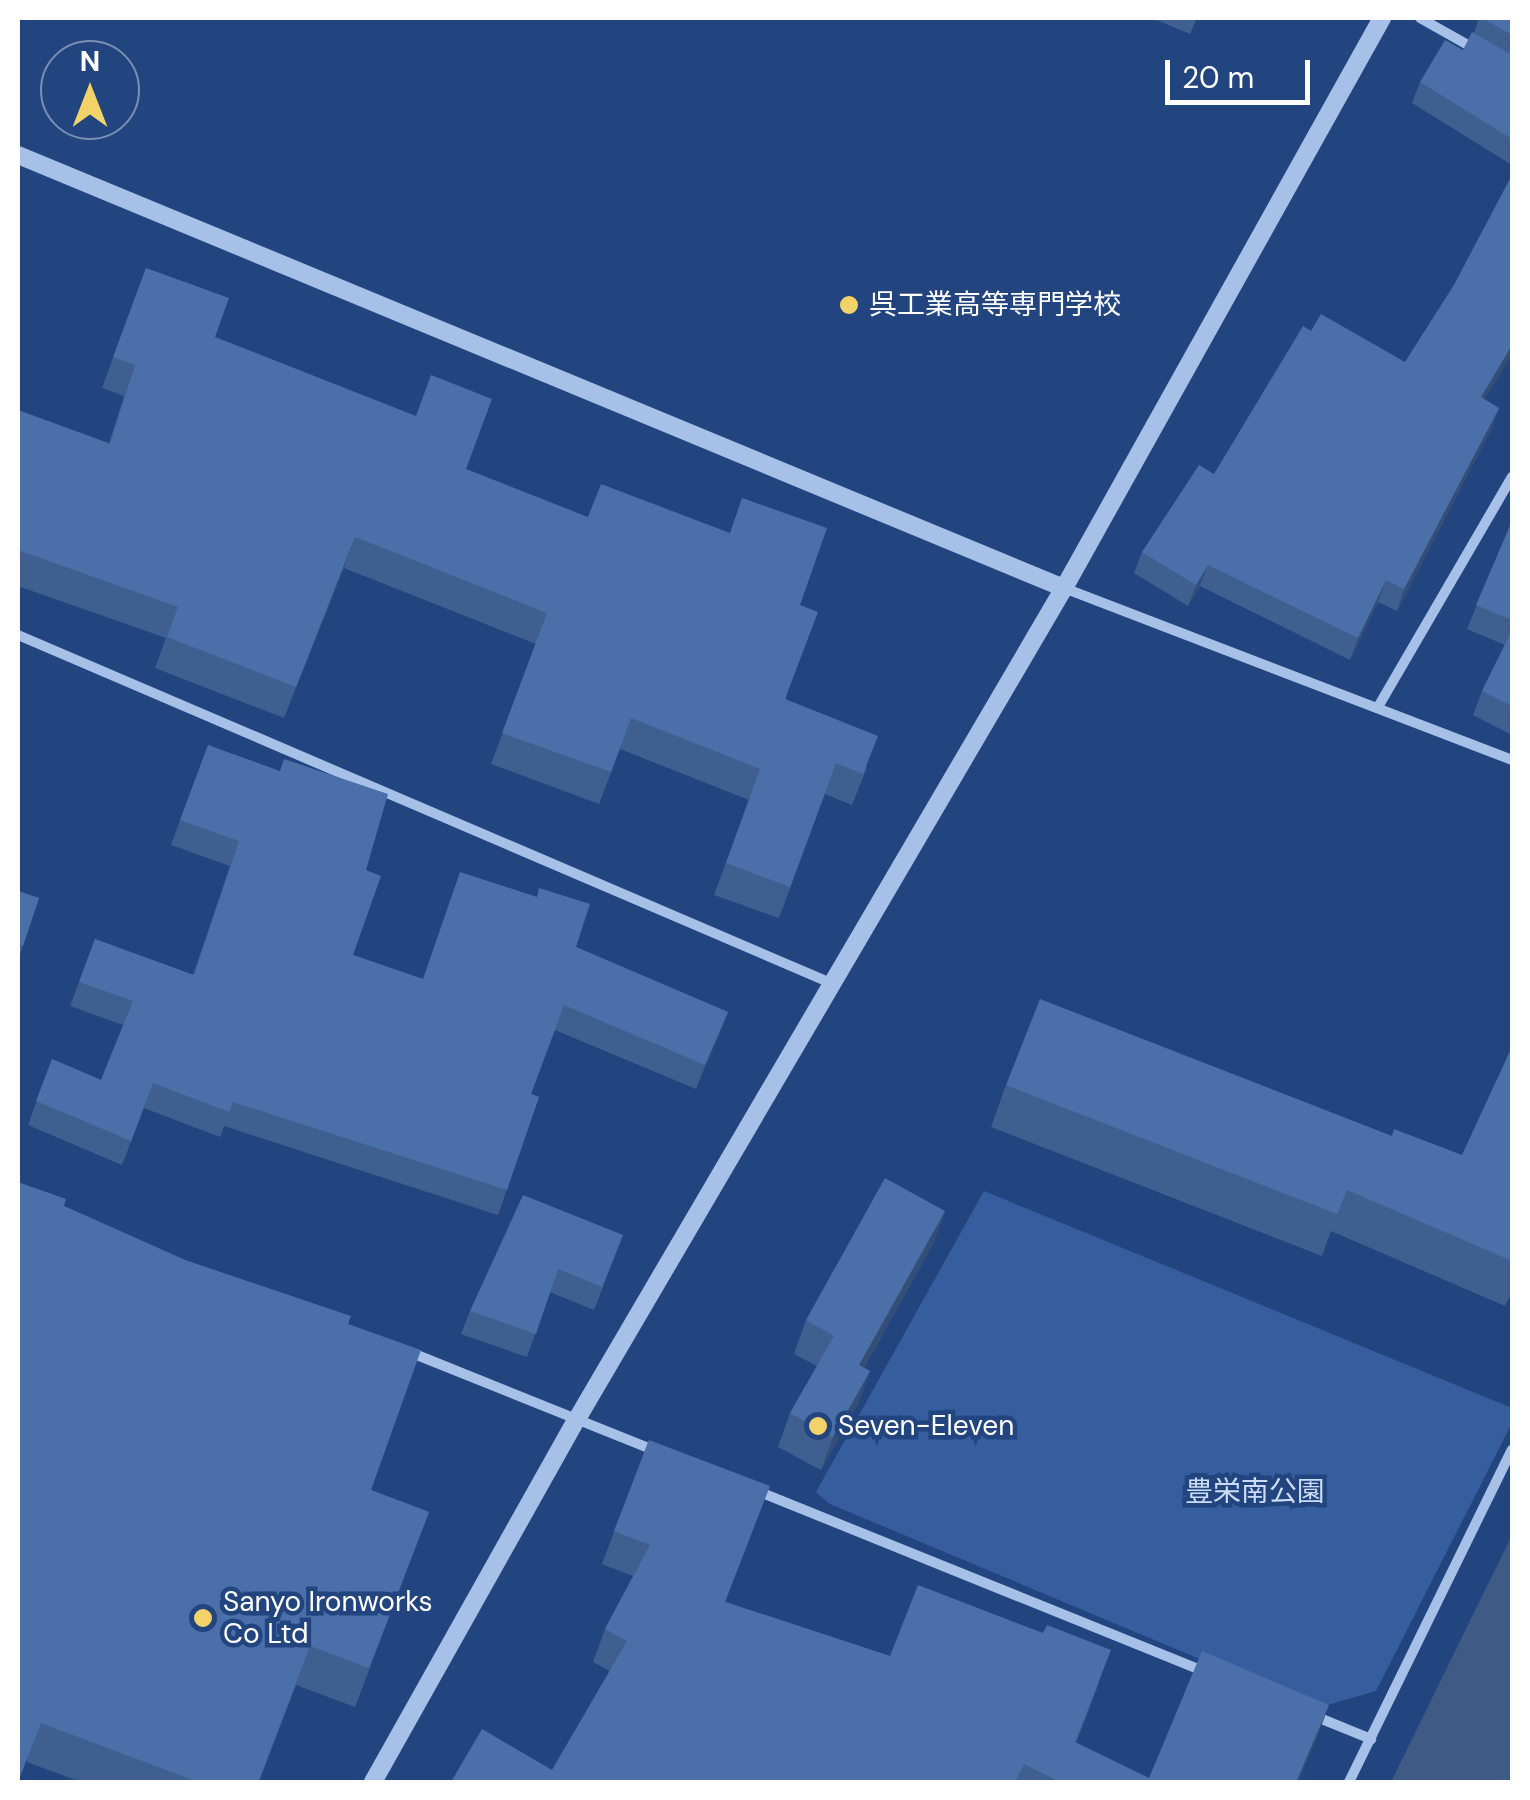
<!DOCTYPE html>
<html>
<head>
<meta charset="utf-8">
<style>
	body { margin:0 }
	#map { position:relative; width:1530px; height:1800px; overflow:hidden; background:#224580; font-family:"DM Sans","Noto Sans JP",sans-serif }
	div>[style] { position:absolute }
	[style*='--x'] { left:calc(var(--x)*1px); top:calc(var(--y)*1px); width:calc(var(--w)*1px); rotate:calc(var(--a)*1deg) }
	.green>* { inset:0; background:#365e9e }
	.water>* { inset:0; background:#3f5a84 }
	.minor>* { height:10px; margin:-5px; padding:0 5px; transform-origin:5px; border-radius:5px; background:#a7c0e7 }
	.tertiary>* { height:18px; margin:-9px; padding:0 9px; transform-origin:9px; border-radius:9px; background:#a7c0e7 }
	.wall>* { inset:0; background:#405f91 }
	.shaded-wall>* { inset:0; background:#344e76 }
	.building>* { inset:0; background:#4a6fa9 }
	.dots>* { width:28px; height:28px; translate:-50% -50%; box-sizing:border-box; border:5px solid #224580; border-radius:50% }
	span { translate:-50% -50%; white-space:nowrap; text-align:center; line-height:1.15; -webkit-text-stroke:9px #224580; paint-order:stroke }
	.poi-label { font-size:28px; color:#fff }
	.left { translate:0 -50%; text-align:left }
	.park-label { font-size:28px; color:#cbdcf6 }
	.frame { position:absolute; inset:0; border:20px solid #fff; pointer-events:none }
	.north { position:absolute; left:40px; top:40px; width:100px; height:100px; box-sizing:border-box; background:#224580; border:2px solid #7a8fb3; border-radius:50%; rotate:0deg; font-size:28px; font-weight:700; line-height:40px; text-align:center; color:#fff }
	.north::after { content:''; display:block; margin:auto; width:35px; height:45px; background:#f3d369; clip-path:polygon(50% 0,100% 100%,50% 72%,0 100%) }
	.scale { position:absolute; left:1165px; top:60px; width:145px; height:45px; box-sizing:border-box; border:5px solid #fff; border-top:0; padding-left:12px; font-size:30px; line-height:35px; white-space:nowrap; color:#fff; -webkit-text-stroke:8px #224580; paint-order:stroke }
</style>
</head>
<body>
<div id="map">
	<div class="green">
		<i style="clip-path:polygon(984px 1191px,1512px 1408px,1512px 1423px,1376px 1691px,1317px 1708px,830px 1504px,816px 1492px)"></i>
	</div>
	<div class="water">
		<i style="clip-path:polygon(1512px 1535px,1512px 1782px,1391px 1782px)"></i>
	</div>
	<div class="minor">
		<i style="--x:1420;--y:18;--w:63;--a:29.4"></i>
		<i style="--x:1064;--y:588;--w:480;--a:21"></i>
		<i style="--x:18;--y:635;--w:887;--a:23.18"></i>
		<i style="--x:1378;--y:707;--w:266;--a:-59.8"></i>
		<i style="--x:407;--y:1351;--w:268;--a:21.9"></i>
		<i style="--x:755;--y:1490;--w:489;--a:22"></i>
		<i style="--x:1312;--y:1715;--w:64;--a:22.1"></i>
		<i style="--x:1349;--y:1782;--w:370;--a:-63.9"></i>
	</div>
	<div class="tertiary">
		<i style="--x:18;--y:155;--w:1132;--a:22.49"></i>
		<i style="--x:373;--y:1782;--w:416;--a:-60.7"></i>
		<i style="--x:577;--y:1419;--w:963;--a:-59.63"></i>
		<i style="--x:1064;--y:588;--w:653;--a:-60.84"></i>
	</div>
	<div class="wall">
		<i style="clip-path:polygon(1152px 18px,1197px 18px,1190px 34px)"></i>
		<i style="clip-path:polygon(1479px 18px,1512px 18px,1512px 165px,1412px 103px,1420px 82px,1463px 50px,1474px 33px)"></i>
		<i style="clip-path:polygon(1512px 175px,1512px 354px,1484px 400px,1499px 408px,1491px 430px,1397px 611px,1378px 602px,1350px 660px,1200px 586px,1188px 606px,1134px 573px,1142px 552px,1214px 474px,1311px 331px,1405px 362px,1454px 285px)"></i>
		<i style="clip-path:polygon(146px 268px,215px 337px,466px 469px,800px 605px,786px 699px,867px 767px,852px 805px,825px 794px,779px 918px,714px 895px,749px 800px,620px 749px,599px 804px,491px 764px,536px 644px,344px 568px,284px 718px,155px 668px,166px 638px,18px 586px,18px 410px,109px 443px,124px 396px,102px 388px)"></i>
		<i style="clip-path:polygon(1512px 521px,1512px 735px,1473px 715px,1482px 691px,1505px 645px,1467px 629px)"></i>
		<i style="clip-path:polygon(208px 745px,366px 870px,353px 955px,423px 979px,576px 947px,728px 1012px,696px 1089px,555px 1030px,531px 1094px,539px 1097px,498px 1215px,224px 1126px,220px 1137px,144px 1108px,122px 1165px,28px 1125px,52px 1059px,101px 1080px,123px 1025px,70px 1006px,95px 939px,193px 975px,230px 866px,171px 845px)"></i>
		<i style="clip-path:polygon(18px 891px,39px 898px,18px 961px)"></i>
		<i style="clip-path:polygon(1512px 1047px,1512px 1292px,1505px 1306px,1331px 1231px,1322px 1256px,991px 1127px,1006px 1085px,1392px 1136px,1462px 1155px)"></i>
		<i style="clip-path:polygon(64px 1206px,185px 1260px,348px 1324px,371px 1490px,429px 1512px,355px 1707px,296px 1685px,259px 1782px,81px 1782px,27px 1762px)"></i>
		<i style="clip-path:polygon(945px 1211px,933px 1244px,864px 1368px,870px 1371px,858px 1404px,821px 1470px,778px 1447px,790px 1413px,817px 1366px,794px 1354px,806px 1320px)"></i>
		<i style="clip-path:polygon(623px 1235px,594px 1310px,550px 1292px,527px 1357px,461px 1334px,470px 1311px)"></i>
		<i style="clip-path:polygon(649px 1440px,726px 1602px,890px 1656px,1099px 1683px,1076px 1743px,1149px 1778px,1329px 1705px,1298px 1782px,451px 1782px,552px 1770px,610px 1671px,593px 1662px,605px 1629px,633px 1576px,602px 1564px)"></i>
	</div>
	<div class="shaded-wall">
		<i style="clip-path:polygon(1512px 345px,1512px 354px,1473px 419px,1481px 397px)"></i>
		<i style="clip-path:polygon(1499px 408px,1491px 430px,1397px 611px,1404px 589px)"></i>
		<i style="clip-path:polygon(355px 537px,344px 568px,284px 718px,296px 687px)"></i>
		<i style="clip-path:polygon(1208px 565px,1200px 586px,1188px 606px,1196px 585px)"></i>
		<i style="clip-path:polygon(1386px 580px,1378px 602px,1350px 660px,1358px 638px)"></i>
		<i style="clip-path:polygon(728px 1012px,719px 1036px,696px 1089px,705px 1065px)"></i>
		<i style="clip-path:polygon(945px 1211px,933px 1244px,847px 1398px,859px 1365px)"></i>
		<i style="clip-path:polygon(870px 1371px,858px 1404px,821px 1470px,833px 1437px)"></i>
		<i style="clip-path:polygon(1329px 1705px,1317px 1738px,1298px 1782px,1296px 1782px)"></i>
	</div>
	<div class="building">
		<i style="clip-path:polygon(1482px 18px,1512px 18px,1512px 35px)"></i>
		<i style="clip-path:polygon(1472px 32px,1512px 55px,1512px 139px,1420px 82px,1445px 40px,1463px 50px)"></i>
		<i style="clip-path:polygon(1512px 175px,1512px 345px,1481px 397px,1499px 408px,1404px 589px,1386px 580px,1358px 638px,1208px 565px,1196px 585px,1142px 552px,1199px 465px,1214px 474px,1303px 326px,1311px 331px,1321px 314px,1405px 362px,1454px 285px)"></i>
		<i style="clip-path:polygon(146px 268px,229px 298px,215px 337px,416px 416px,431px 375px,492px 399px,466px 469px,588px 517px,601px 484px,730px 533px,742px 498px,827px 528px,800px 605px,818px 612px,785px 699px,878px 736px,863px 774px,836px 763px,790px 887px,726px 863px,760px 769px,631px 718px,611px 772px,502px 733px,547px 613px,355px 537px,296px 687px,167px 637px,178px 607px,18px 550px,18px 410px,110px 444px,135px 365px,113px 357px)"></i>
		<i style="clip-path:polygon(1512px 521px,1512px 620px,1476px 605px)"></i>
		<i style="clip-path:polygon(1512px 630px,1512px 706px,1482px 691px)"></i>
		<i style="clip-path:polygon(208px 745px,280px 771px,284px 759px,388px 794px,366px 870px,381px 876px,353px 955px,423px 979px,460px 872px,537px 897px,539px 888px,590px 904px,576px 947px,728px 1012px,705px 1065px,564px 1005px,531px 1094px,539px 1097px,507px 1190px,233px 1102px,229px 1112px,153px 1083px,131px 1141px,36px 1101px,52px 1059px,101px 1080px,133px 1001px,79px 982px,95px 939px,194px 975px,239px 841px,180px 820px)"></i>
		<i style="clip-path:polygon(18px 891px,39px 898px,23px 946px,18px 944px)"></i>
		<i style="clip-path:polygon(1040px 999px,1392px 1136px,1394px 1129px,1462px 1155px,1512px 1047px,1512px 1261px,1347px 1190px,1337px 1214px,1006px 1085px)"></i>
		<i style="clip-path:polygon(885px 1178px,945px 1211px,859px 1365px,870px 1371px,833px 1437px,790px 1413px,834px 1336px,806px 1320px)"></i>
		<i style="clip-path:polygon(18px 1182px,66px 1199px,64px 1206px,185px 1260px,351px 1316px,348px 1324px,421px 1350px,371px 1490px,429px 1512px,369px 1668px,310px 1646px,258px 1782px,198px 1782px,41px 1723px,18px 1782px)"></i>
		<i style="clip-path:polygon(523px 1195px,623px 1235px,602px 1287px,558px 1269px,536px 1334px,470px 1311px)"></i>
		<i style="clip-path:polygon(649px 1440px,770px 1486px,725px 1602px,890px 1656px,918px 1585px,1043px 1633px,1047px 1625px,1111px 1650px,1075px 1742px,1149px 1778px,1202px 1651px,1329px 1705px,1296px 1782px,1060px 1782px,1024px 1764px,1015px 1782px,451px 1782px,482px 1729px,552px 1770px,627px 1641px,605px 1629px,650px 1545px,614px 1531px)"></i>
	</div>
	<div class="dots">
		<i style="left:849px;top:305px;background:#f3d369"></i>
		<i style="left:818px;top:1426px;background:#f3d369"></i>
		<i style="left:203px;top:1618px;background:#f3d369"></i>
	</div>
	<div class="poi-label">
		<span class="left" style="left:869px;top:305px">呉工業高等専門学校</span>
		<span class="left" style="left:838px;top:1426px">Seven-Eleven</span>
		<span class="left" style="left:223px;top:1618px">Sanyo Ironworks<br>Co Ltd</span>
	</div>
	<div class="park-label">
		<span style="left:1255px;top:1492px">豊栄南公園</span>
	</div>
	<div class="frame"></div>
	<div class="north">N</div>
	<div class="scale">20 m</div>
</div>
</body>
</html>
